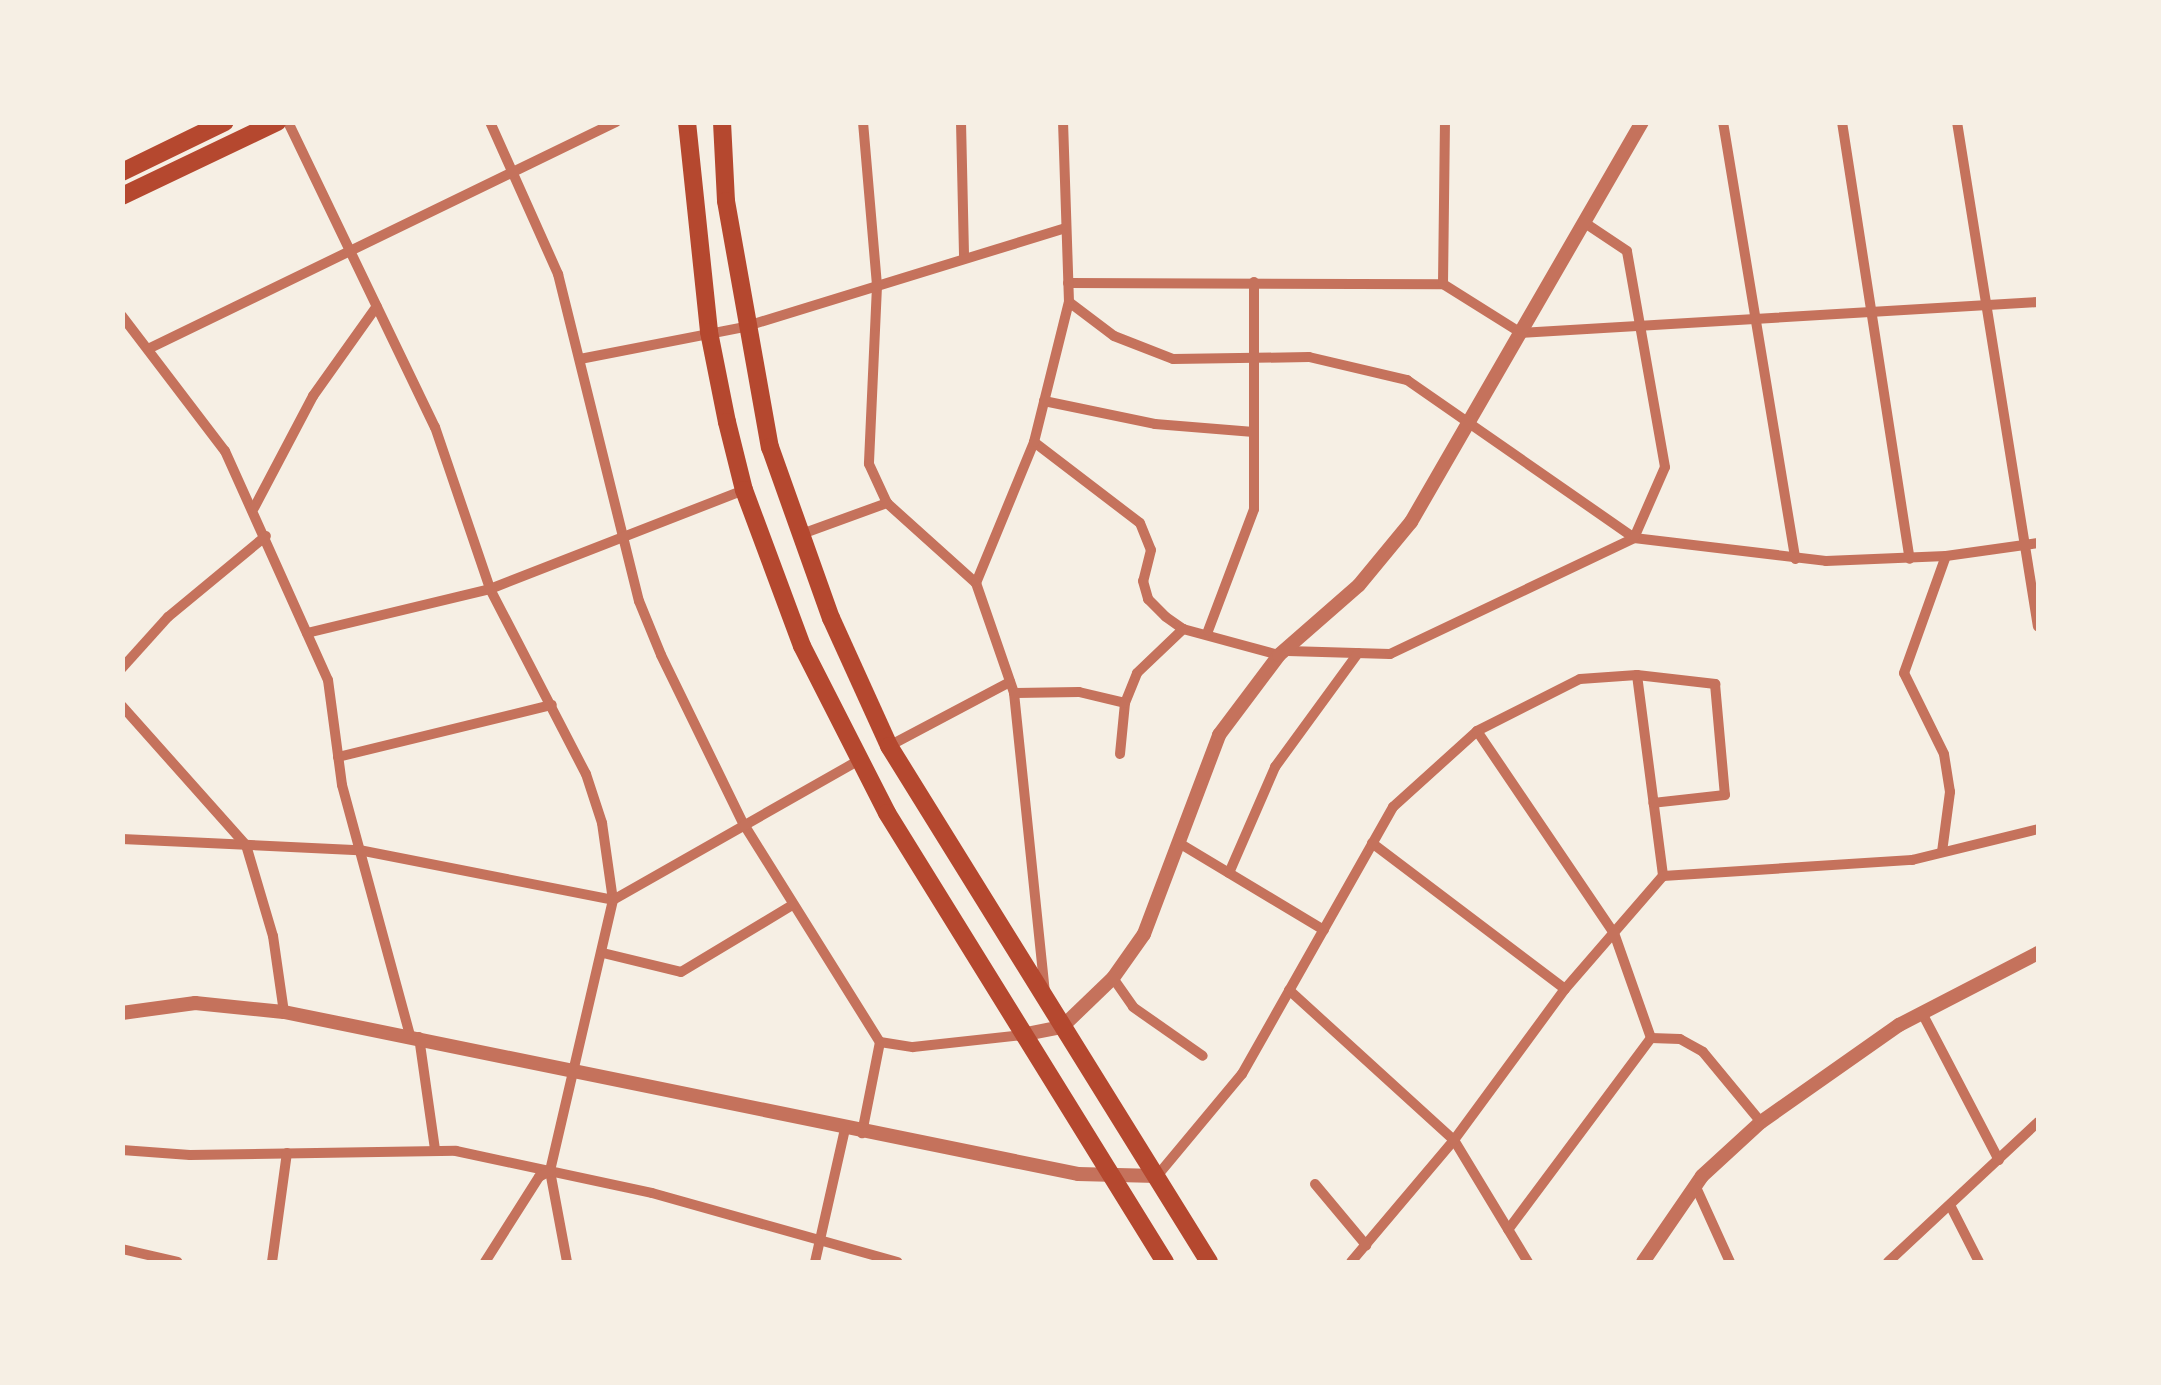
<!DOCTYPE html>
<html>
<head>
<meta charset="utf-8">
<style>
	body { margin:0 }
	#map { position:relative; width:2161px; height:1385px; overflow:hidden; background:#f6efe4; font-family:Karla,sans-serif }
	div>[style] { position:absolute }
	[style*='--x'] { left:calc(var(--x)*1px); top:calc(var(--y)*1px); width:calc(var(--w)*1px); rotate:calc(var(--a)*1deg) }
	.minor>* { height:10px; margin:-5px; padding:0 5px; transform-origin:5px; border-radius:5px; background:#c5725c }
	.tertiary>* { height:14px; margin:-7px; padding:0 7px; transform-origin:7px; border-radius:7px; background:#c5725c }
	.primary>* { height:18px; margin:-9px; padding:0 9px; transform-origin:9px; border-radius:9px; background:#b5482f }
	span { translate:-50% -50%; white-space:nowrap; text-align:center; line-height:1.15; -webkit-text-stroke:8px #f6efe4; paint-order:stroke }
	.frame { position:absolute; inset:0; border:125px solid #f6efe4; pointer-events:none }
</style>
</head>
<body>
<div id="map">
	<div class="minor">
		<i style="--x:288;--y:122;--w:339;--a:64.3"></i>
		<i style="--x:435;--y:427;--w:171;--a:71.2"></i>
		<i style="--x:490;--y:589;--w:208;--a:62.6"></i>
		<i style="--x:586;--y:774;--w:52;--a:71.9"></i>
		<i style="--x:602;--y:823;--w:78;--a:81.9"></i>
		<i style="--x:613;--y:900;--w:278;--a:103.1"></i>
		<i style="--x:550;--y:1171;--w:93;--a:79.4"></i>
		<i style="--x:490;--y:122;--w:167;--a:65.9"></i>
		<i style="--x:558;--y:274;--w:337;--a:76.1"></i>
		<i style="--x:639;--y:601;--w:58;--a:67.8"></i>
		<i style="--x:661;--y:655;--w:187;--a:64"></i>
		<i style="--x:743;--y:823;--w:258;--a:58"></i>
		<i style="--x:880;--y:1042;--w:93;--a:101.2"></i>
		<i style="--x:863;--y:122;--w:165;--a:85.1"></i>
		<i style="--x:877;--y:286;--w:178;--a:92.6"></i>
		<i style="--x:869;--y:464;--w:43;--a:65.2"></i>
		<i style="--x:887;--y:503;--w:120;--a:42"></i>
		<i style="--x:976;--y:583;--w:116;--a:70.9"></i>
		<i style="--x:1014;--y:693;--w:302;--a:84.1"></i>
		<i style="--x:961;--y:122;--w:134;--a:88.7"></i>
		<i style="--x:1723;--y:122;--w:443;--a:80.6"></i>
		<i style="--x:1842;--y:122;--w:442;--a:81.2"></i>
		<i style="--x:1957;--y:122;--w:511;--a:80.89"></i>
		<i style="--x:1068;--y:283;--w:375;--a:0.2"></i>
		<i style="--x:1443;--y:284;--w:92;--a:32.1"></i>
		<i style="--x:1521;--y:333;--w:518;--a:-3.43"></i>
		<i style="--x:1443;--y:284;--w:162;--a:-89.3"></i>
		<i style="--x:1069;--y:302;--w:56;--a:37.1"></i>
		<i style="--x:1114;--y:336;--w:63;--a:21.3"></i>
		<i style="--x:1173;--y:359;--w:136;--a:-0.8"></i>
		<i style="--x:1309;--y:357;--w:101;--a:13.2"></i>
		<i style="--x:1407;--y:380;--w:277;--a:34.8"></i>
		<i style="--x:1634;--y:538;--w:193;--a:6.8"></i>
		<i style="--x:1826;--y:561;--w:120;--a:-2.4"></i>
		<i style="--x:1946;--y:556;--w:93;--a:-8"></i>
		<i style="--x:122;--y:316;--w:170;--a:52.7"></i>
		<i style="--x:225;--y:451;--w:251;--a:65.8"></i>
		<i style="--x:328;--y:680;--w:106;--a:82.4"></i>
		<i style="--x:342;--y:785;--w:259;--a:74.8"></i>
		<i style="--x:148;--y:349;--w:520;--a:-25.88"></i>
		<i style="--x:580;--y:359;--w:167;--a:-11"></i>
		<i style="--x:744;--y:327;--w:334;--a:-17.1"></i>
		<i style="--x:1044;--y:401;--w:113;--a:11.7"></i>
		<i style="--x:1155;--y:424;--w:99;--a:4.6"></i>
		<i style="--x:1034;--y:442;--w:133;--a:37.4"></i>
		<i style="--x:1140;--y:523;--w:29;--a:68"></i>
		<i style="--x:1151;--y:550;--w:32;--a:104"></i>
		<i style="--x:1143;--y:581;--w:19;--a:74"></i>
		<i style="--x:1148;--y:599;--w:25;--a:45"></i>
		<i style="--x:1166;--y:617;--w:21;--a:35"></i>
		<i style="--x:1183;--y:629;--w:99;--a:15.2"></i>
		<i style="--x:254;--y:508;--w:127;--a:-62.2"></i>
		<i style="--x:313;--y:396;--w:110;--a:-54.6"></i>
		<i style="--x:799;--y:535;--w:94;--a:-20"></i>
		<i style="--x:976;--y:583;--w:152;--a:-67.6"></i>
		<i style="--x:1034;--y:442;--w:144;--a:-76"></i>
		<i style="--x:1069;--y:302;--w:180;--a:-91.9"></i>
		<i style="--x:1208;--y:631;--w:130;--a:-69.3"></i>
		<i style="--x:1254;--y:509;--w:227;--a:-90"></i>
		<i style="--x:307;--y:633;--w:188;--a:-13.5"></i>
		<i style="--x:490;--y:589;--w:273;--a:-21.3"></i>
		<i style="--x:1288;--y:651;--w:102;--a:1.7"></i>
		<i style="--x:1390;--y:654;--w:270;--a:-25.4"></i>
		<i style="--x:1634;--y:538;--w:77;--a:-66.4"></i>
		<i style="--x:1665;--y:467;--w:219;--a:-100"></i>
		<i style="--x:1627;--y:251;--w:50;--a:-146.3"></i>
		<i style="--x:122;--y:668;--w:69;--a:-48"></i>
		<i style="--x:168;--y:617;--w:127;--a:-39.6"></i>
		<i style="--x:1637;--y:675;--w:203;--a:82.6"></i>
		<i style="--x:1014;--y:693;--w:65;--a:-0.9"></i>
		<i style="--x:1079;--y:692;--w:47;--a:13.4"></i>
		<i style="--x:122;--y:706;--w:186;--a:48.3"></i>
		<i style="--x:246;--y:845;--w:95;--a:73.5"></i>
		<i style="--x:273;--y:936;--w:77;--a:81.8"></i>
		<i style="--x:1477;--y:731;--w:244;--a:55.9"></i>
		<i style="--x:1614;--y:933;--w:111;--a:70.6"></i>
		<i style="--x:1651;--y:1038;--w:239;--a:126.7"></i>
		<i style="--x:889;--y:746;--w:137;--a:-27.9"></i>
		<i style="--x:1120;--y:754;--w:51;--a:-84.4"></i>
		<i style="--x:1125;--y:703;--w:32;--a:-68"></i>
		<i style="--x:1137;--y:673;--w:64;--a:-43.7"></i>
		<i style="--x:338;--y:757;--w:220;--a:-13.7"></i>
		<i style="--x:122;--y:839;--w:237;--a:2.7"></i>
		<i style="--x:359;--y:850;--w:259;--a:11.1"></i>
		<i style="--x:613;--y:900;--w:282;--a:-29.6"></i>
		<i style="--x:1179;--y:843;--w:169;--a:31"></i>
		<i style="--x:1372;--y:843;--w:242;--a:37.1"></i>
		<i style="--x:1942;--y:852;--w:61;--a:-82.4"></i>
		<i style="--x:1950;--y:792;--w:38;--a:-99"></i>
		<i style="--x:1944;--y:754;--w:90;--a:-116.3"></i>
		<i style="--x:1904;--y:673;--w:124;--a:-70.3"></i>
		<i style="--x:1229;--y:873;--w:116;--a:-66.5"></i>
		<i style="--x:1275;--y:767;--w:141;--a:-53.9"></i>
		<i style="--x:603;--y:953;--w:80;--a:13.7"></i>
		<i style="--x:681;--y:972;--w:128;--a:-31"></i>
		<i style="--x:1113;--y:978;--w:35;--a:55"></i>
		<i style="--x:1133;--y:1007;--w:85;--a:35"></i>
		<i style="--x:1289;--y:990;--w:223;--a:42.3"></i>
		<i style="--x:1454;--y:1140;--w:143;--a:58.8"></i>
		<i style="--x:1922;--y:1013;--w:166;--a:62.4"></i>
		<i style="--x:419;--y:1037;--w:113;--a:81.9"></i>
		<i style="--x:1651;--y:1038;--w:29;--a:2"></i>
		<i style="--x:1680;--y:1039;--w:26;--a:29"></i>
		<i style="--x:1703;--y:1052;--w:91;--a:50.4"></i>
		<i style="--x:880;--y:1042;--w:33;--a:9"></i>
		<i style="--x:913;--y:1047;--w:109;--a:-6.3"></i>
		<i style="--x:122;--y:1150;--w:68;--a:4.2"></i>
		<i style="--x:190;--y:1155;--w:266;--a:-0.9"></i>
		<i style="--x:456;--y:1151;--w:200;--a:12.1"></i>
		<i style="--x:652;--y:1193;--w:255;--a:15.7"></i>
		<i style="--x:1157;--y:1176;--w:133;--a:-50.2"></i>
		<i style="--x:1242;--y:1074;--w:307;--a:-60.5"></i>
		<i style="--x:1393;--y:807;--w:113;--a:-42.1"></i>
		<i style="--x:1477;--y:731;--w:115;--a:-26.8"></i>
		<i style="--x:1580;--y:679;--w:57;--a:-4"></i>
		<i style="--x:1637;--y:675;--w:79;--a:6.6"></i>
		<i style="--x:1715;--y:684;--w:111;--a:84.9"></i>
		<i style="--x:1725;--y:795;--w:72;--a:173.7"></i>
		<i style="--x:1315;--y:1184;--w:80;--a:50.1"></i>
		<i style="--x:1695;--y:1185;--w:85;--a:65.6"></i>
		<i style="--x:1950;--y:1205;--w:64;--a:63"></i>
		<i style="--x:122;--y:1249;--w:57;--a:13.1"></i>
		<i style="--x:272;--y:1262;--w:110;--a:-82.2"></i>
		<i style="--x:485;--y:1262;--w:101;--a:-57.6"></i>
		<i style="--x:539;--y:1177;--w:13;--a:-29"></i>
		<i style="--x:815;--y:1262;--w:136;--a:-77.3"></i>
		<i style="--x:1351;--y:1262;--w:160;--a:-49.8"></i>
		<i style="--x:1454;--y:1140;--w:187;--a:-53.7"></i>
		<i style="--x:1565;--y:989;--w:150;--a:-49.1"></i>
		<i style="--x:1663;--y:876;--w:250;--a:-3.7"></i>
		<i style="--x:1912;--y:860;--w:130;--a:-13.8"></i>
		<i style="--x:1888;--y:1262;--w:205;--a:-43"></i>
	</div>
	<div class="tertiary">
		<i style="--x:122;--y:1013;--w:74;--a:-7.8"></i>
		<i style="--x:195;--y:1003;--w:89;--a:5.8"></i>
		<i style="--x:284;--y:1012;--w:810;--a:11.53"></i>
		<i style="--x:1078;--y:1174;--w:79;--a:1.5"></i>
		<i style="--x:1021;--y:1035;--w:42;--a:-11"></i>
		<i style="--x:1062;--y:1027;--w:71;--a:-43.9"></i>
		<i style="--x:1113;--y:978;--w:54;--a:-54.8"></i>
		<i style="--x:1144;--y:934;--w:213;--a:-69.3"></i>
		<i style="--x:1219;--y:735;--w:100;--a:-53.1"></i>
		<i style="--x:1279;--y:655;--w:106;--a:-41.2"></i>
		<i style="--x:1359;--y:585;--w:82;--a:-50.5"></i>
		<i style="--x:1411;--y:522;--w:462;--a:-60"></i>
		<i style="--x:1643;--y:1262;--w:104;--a:-55.5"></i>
		<i style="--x:1702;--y:1176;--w:80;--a:-42.5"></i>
		<i style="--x:1761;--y:1122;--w:169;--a:-35.1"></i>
		<i style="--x:1899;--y:1025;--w:157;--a:-27.4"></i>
	</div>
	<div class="primary">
		<i style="--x:687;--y:122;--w:211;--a:84"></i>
		<i style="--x:709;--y:332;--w:92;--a:78.7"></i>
		<i style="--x:727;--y:422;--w:70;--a:76"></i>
		<i style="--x:744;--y:490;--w:166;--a:69.6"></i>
		<i style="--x:802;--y:646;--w:187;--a:63"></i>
		<i style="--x:887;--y:813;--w:528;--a:58.24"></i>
		<i style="--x:722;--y:122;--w:79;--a:87.1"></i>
		<i style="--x:726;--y:201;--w:250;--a:79.9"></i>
		<i style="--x:770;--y:447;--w:182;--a:70.4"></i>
		<i style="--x:831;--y:618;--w:141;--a:65.6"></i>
		<i style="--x:889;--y:746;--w:607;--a:58.19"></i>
		<i style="--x:122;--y:172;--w:114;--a:-25.9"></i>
		<i style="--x:122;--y:196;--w:172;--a:-25.5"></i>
	</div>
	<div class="frame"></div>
</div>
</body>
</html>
